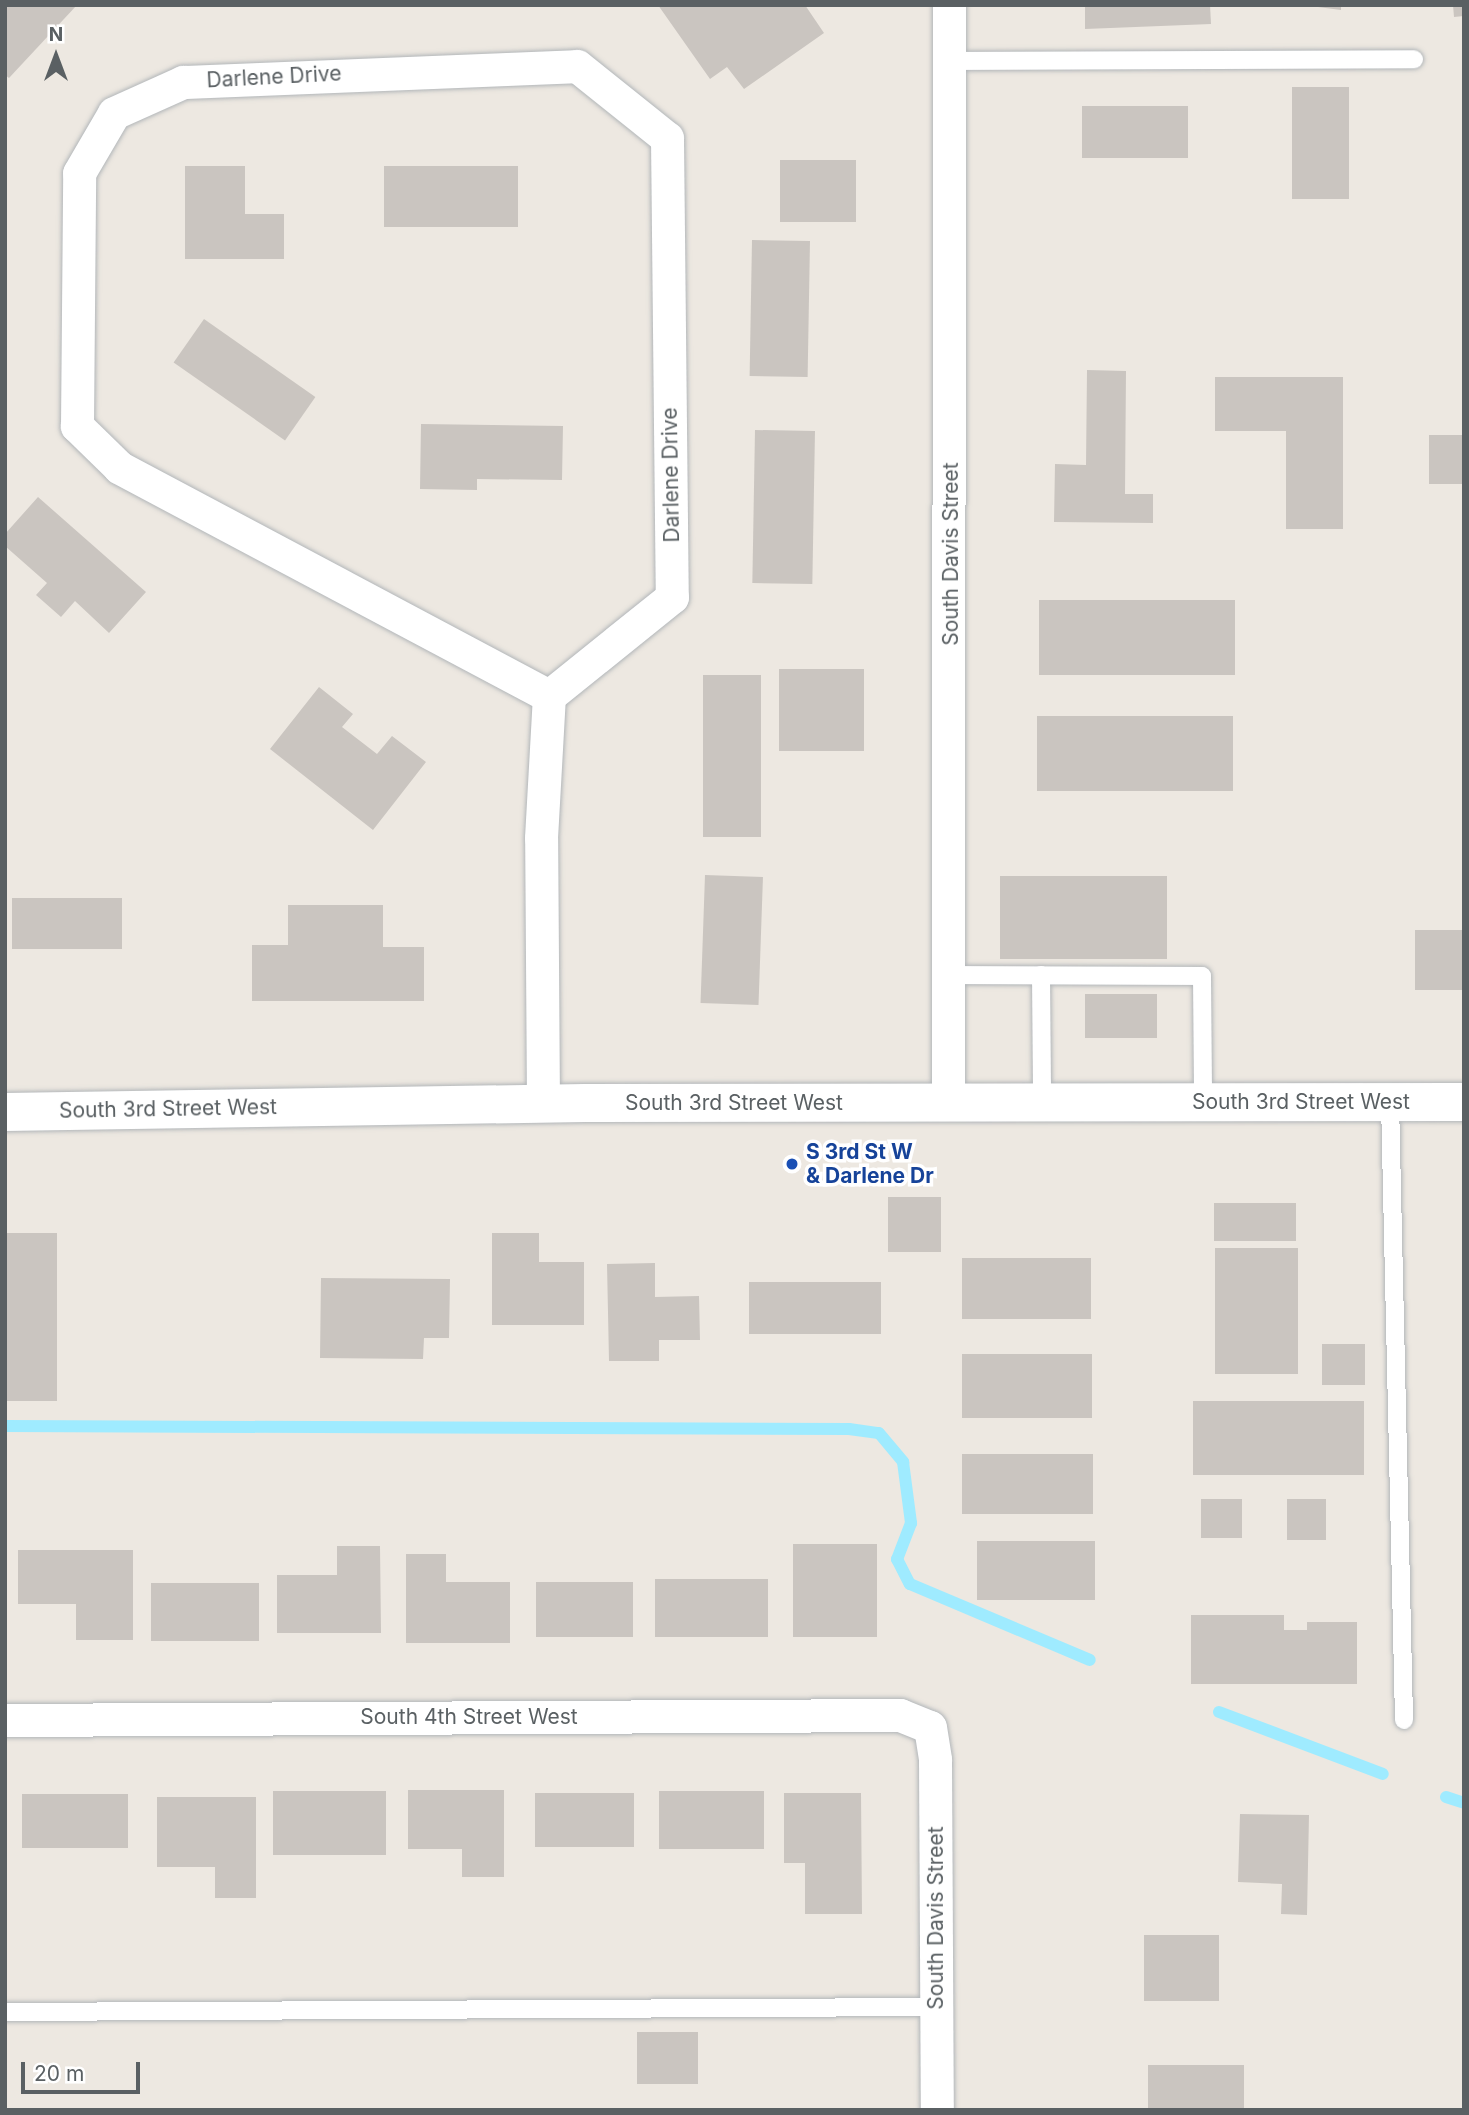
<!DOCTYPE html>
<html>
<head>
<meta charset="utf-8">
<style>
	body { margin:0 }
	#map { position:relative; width:1469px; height:2115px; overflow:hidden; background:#ede8e1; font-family:Inter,sans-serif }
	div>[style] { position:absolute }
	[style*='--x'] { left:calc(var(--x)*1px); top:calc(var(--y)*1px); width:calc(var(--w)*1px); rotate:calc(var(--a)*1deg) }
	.stream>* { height:12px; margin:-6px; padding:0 6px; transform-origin:6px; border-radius:6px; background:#9febff }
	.building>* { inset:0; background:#cac5c0; transform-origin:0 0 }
	.roads { filter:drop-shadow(0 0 2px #b2b6b9) drop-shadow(0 0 2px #b2b6b9) }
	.service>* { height:18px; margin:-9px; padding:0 9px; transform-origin:9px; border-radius:9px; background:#fff }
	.minor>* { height:33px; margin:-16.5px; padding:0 16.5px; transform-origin:16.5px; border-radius:16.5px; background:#fff }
	.secondary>* { height:38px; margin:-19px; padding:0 19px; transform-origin:19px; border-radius:19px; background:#fff }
	.dots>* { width:19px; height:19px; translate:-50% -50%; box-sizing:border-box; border:4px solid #fff; border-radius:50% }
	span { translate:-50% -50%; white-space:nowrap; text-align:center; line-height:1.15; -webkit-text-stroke:7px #fff; paint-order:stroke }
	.street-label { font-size:21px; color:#5a6063 }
	.transit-label { font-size:21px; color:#164399; font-weight:700 }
	.left { translate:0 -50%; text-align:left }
	.frame { position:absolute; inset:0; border:7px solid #5a6063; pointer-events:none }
	.north { position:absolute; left:21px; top:21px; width:70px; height:70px; -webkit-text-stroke:5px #fff; paint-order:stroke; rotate:0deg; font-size:19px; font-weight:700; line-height:28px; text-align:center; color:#5a6063 }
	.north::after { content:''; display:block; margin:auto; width:24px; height:32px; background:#5a6063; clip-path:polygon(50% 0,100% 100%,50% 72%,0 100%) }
	.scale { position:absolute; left:21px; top:2062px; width:119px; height:32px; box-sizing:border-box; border:4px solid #5a6063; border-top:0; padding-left:9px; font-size:21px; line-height:24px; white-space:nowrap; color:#5a6063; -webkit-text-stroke:5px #fff; paint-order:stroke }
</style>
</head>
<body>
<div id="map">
	<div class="stream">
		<i style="--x:5;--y:1426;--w:844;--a:0.2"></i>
		<i style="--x:849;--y:1429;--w:30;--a:8"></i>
		<i style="--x:879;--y:1433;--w:38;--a:50"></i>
		<i style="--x:903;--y:1462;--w:62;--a:82.5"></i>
		<i style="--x:911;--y:1523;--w:39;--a:111"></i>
		<i style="--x:897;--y:1559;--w:28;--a:63"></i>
		<i style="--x:910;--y:1584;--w:195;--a:22.9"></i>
		<i style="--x:1219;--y:1712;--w:175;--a:20.7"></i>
		<i style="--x:1446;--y:1797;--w:19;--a:18"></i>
	</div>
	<div class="building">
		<i style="clip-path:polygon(5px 5px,77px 5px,9px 78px,5px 75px)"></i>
		<i style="clip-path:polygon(658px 5px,805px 5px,824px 33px,744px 89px,727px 67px,710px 79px)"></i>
		<i style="clip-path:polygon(1085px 5px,1210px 5px,1211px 24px,1085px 29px)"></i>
		<i style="clip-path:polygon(1318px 5px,1341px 5px,1341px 10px,1318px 7px)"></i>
		<i style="clip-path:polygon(1453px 5px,1464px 5px,1464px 16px,1454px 17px)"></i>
		<i style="left:1292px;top:87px;width:57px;height:112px"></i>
		<i style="left:1082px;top:106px;width:106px;height:52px"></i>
		<i style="left:780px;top:160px;width:76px;height:62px"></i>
		<i style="clip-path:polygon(185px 166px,245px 166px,245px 214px,284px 214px,284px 259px,185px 259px)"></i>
		<i style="left:384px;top:166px;width:134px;height:61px"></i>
		<i style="left:752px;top:240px;width:58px;height:136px;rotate:1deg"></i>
		<i style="left:204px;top:319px;width:136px;height:53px;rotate:35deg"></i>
		<i style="clip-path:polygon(1087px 370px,1126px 371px,1125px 494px,1153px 494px,1153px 523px,1054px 522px,1055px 464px,1086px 465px)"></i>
		<i style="clip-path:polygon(1215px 377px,1343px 377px,1343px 529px,1286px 529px,1286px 431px,1215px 431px)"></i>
		<i style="clip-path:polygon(421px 424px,563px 426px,562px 480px,477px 479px,477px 490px,420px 489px)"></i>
		<i style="left:755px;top:430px;width:60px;height:153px;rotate:1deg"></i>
		<i style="left:1429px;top:435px;width:35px;height:49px"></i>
		<i style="clip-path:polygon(38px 497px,146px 592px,109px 633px,75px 601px,61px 617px,36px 595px,47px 583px,5px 546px,5px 534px)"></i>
		<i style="left:1039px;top:600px;width:196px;height:75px"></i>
		<i style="left:779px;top:669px;width:85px;height:82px"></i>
		<i style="left:703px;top:675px;width:58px;height:162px"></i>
		<i style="clip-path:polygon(319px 687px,353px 714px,342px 727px,377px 754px,392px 736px,426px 762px,373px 830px,270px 749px)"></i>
		<i style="left:1037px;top:716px;width:196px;height:75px"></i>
		<i style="left:705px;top:875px;width:58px;height:128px;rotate:2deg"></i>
		<i style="left:1000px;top:876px;width:167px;height:83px"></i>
		<i style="left:12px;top:898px;width:110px;height:51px"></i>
		<i style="clip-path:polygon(288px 905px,383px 905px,383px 947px,424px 947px,424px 1001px,252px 1001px,252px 945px,288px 945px)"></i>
		<i style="left:1415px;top:930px;width:49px;height:60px"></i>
		<i style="left:1085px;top:994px;width:72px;height:44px"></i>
		<i style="left:888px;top:1197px;width:53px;height:55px"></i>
		<i style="left:1214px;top:1203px;width:82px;height:38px"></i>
		<i style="left:5px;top:1233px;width:52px;height:168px"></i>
		<i style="clip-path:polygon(492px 1233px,539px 1233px,539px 1262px,584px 1262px,584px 1325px,492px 1325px)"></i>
		<i style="left:1215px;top:1248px;width:83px;height:126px"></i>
		<i style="left:962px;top:1258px;width:129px;height:61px"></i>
		<i style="clip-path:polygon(655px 1263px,655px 1297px,699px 1296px,700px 1340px,659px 1340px,659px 1361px,609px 1361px,607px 1264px)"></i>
		<i style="clip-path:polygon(321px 1278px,450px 1279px,449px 1338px,424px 1338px,423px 1359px,320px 1358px)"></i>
		<i style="left:749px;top:1282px;width:132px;height:52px"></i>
		<i style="left:1322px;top:1344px;width:43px;height:41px"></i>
		<i style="left:962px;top:1354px;width:130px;height:64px"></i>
		<i style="left:1364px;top:1401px;width:74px;height:171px;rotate:90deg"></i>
		<i style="left:962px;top:1454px;width:131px;height:60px"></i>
		<i style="left:1201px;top:1499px;width:41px;height:39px"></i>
		<i style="left:1287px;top:1499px;width:39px;height:41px"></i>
		<i style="left:977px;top:1541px;width:118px;height:59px"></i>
		<i style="left:793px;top:1544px;width:84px;height:93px"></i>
		<i style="clip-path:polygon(337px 1546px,380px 1546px,381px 1633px,277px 1633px,277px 1575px,337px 1575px)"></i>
		<i style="clip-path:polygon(18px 1550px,133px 1550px,133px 1640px,76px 1640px,76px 1604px,18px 1604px)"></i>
		<i style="clip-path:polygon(406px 1554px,446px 1554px,446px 1582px,510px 1582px,510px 1643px,406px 1643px)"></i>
		<i style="left:655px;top:1579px;width:113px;height:58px"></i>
		<i style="left:536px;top:1582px;width:97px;height:55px"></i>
		<i style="left:151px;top:1583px;width:108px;height:58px"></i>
		<i style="clip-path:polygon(1191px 1615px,1284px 1615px,1284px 1630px,1307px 1630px,1307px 1622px,1357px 1622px,1357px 1684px,1191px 1684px)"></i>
		<i style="clip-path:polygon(408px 1790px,504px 1790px,504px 1877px,462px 1877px,462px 1849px,408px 1849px)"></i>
		<i style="left:273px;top:1791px;width:113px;height:64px"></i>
		<i style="left:764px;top:1791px;width:58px;height:105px;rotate:90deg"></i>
		<i style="left:535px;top:1793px;width:99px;height:54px"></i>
		<i style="clip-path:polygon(784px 1793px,861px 1793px,862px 1914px,805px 1914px,805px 1863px,784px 1863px)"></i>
		<i style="left:22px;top:1794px;width:106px;height:54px"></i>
		<i style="clip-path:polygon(157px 1797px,256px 1797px,256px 1898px,215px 1898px,215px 1867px,157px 1867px)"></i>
		<i style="clip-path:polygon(1240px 1814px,1309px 1815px,1307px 1915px,1281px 1914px,1282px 1884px,1238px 1882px)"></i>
		<i style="left:1144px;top:1935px;width:75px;height:66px"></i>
		<i style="left:637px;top:2032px;width:61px;height:52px"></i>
		<i style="left:1148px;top:2065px;width:96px;height:45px"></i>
	</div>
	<div class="roads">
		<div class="service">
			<i style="--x:949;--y:61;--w:465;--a:-0.2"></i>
			<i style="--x:948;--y:975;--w:254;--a:0.2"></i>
			<i style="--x:1202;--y:976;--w:126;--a:89.5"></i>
			<i style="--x:1041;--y:975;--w:127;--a:89.5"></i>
			<i style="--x:1390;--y:1102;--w:618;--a:88.7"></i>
			<i style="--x:5;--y:2012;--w:931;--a:-0.31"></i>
		</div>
		<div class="minor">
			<i style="--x:577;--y:66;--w:115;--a:38.7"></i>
			<i style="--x:667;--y:138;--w:459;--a:89.4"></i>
			<i style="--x:672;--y:597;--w:158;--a:141.2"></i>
			<i style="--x:549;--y:696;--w:487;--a:-152"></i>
			<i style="--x:119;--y:467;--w:59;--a:-135.7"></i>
			<i style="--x:77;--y:426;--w:253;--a:-89.5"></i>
			<i style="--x:79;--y:173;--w:69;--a:-59.7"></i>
			<i style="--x:114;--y:113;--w:76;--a:-24.2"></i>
			<i style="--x:183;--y:82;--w:394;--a:-2.3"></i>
			<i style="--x:948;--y:1102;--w:1097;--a:-89.95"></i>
			<i style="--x:543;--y:1104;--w:266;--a:-90.4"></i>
			<i style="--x:541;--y:838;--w:142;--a:-86.8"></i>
			<i style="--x:5;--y:1720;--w:895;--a:-0.32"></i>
			<i style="--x:900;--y:1715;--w:32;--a:22"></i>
			<i style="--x:930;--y:1727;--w:33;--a:81"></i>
			<i style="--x:935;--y:1760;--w:350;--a:89.7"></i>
		</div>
		<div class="secondary">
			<i style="--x:5;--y:1112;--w:580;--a:-0.89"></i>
			<i style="--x:585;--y:1103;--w:879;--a:-0.07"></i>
		</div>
	</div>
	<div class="dots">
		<i style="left:792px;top:1164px;background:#1a4fb4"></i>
	</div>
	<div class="street-label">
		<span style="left:274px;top:77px;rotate:-3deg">Darlene Drive</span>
		<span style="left:671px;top:475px;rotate:-91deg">Darlene Drive</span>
		<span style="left:951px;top:554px;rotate:-90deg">South Davis Street</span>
		<span style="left:1301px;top:1102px">South 3rd Street West</span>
		<span style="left:734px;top:1103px">South 3rd Street West</span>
		<span style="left:168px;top:1109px;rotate:-1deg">South 3rd Street West</span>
		<span style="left:469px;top:1717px">South 4th Street West</span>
		<span style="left:936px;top:1918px;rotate:-90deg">South Davis Street</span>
	</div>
	<div class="transit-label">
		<span class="left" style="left:806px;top:1164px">S 3rd St W<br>&amp; Darlene Dr</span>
	</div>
	<div class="frame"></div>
	<div class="north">N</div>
	<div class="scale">20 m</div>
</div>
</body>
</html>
